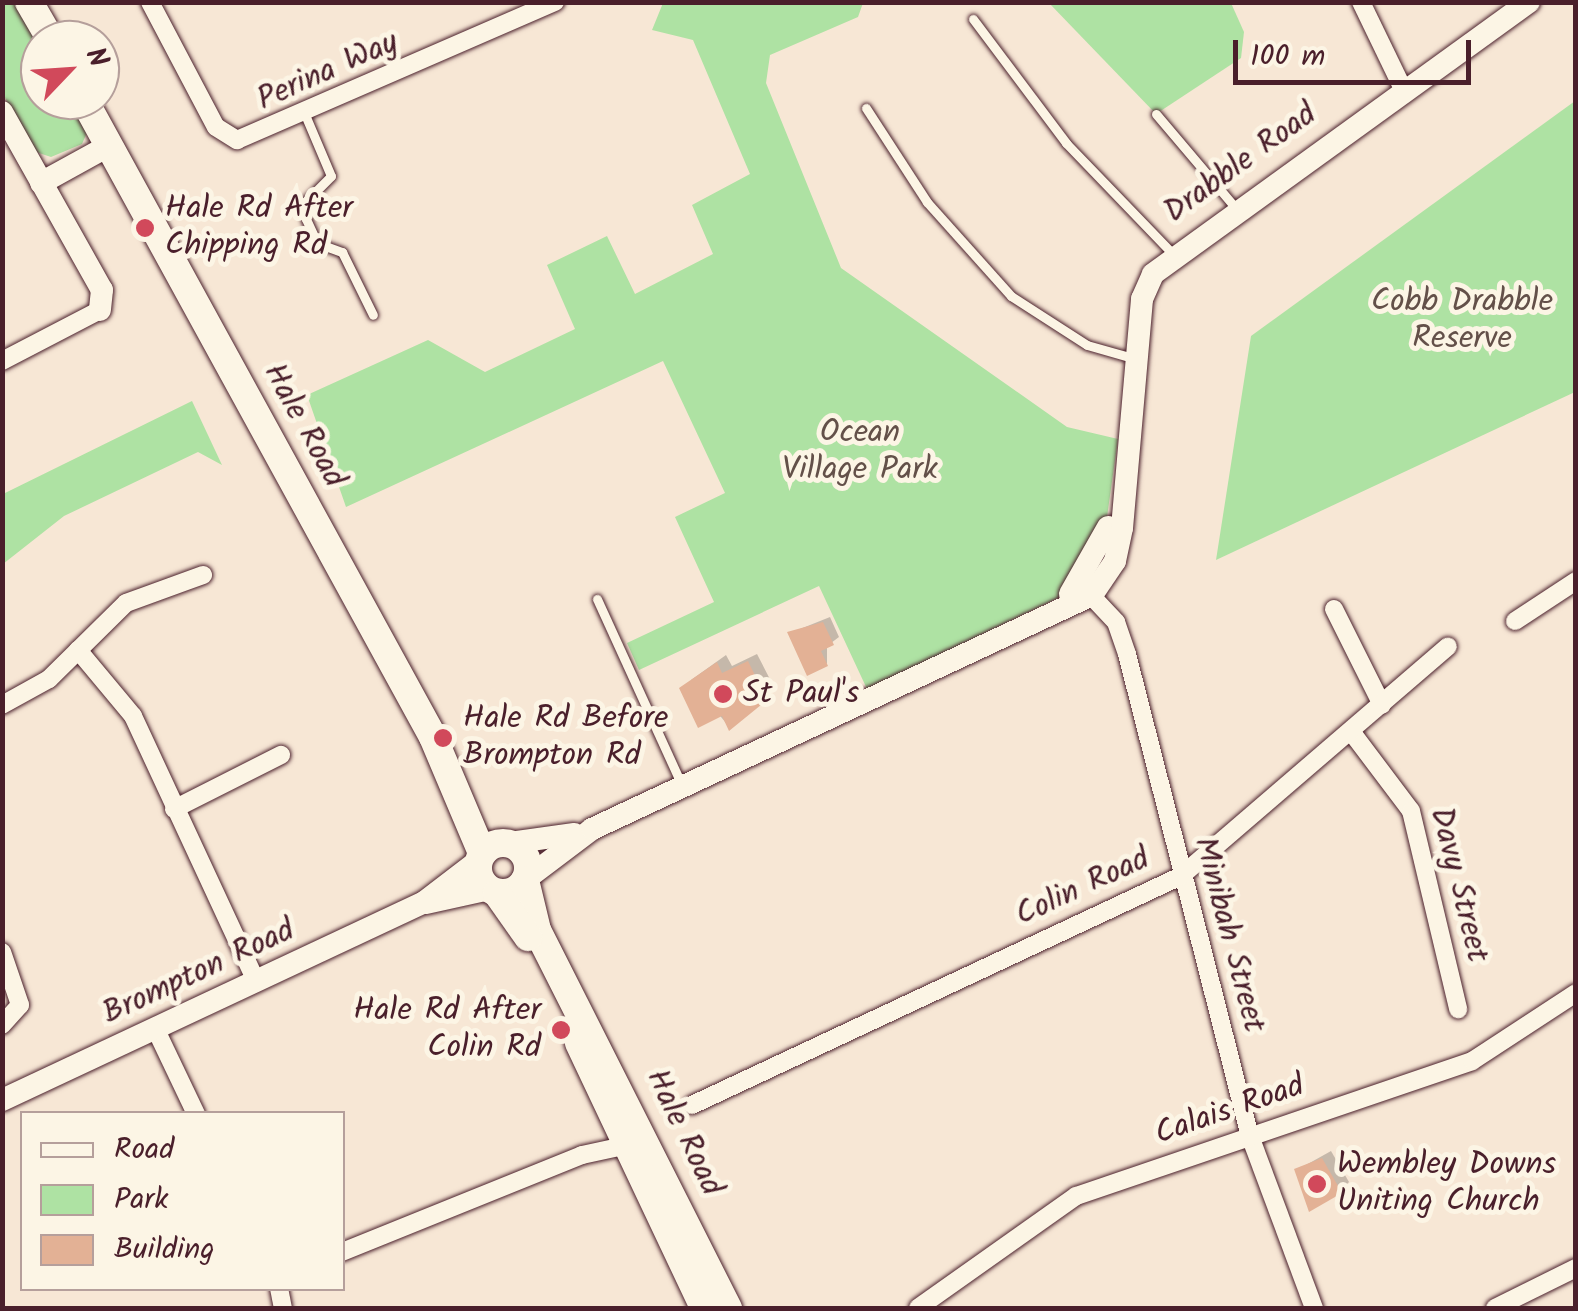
<!DOCTYPE html>
<html>
<head>
<meta charset="utf-8">
<style>
	body { margin:0 }
	#map { position:relative; width:1578px; height:1311px; overflow:hidden; background:#f7e7d5; font-family:Kalam,sans-serif }
	div>[style] { position:absolute }
	[style*='--x'] { left:calc(var(--x)*1px); top:calc(var(--y)*1px); width:calc(var(--w)*1px); rotate:calc(var(--a)*1deg) }
	.green>* { inset:0; background:#aee2a3 }
	.shadow>* { inset:0; background:#0003 }
	.building>* { inset:0; background:#e3b195 }
	.roads { filter:drop-shadow(0 0 2px #4a1f2b) drop-shadow(0 0 2px #4a1f2b) }
	.service>* { height:9px; margin:-4.5px; padding:0 4.5px; transform-origin:4.5px; border-radius:4.5px; background:#fcf5e5 }
	.minor>* { height:18px; margin:-9px; padding:0 9px; transform-origin:9px; border-radius:9px; background:#fcf5e5 }
	.tertiary>* { height:22px; margin:-11px; padding:0 11px; transform-origin:11px; border-radius:11px; background:#fcf5e5 }
	.primary>* { height:28px; margin:-14px; padding:0 14px; transform-origin:14px; border-radius:14px; background:#fcf5e5 }
	.primary>.ring { margin:-14px; padding:0; box-sizing:content-box; background:none; border:28px solid #fcf5e5; border-radius:50% }
	.dots>* { width:28px; height:28px; translate:-50% -50%; box-sizing:border-box; border:5px solid #fcf5e5; border-radius:50% }
	span { translate:-50% -50%; white-space:nowrap; text-align:center; line-height:1.15; -webkit-text-stroke:10px #fcf5e5; paint-order:stroke }
	.street-label { font-size:32px; color:#4a1f2b }
	.poi-label { font-size:32px; color:#4a1f2b }
	.left { translate:0 -50%; text-align:left }
	.right { translate:-100% -50%; text-align:right }
	.park-label { font-size:32px; color:#635049 }
	.frame { position:absolute; inset:0; border:5px solid #4a1f2b; pointer-events:none }
	.legend { position:absolute; left:20px; top:1111px; width:325px; height:180px; box-sizing:border-box; background:#fcf5e5; border:2px solid #b59f9b; margin:0; padding:12px 18px; list-style:none; font-size:30px; color:#4a1f2b }
	.legend li { display:flex; align-items:center; gap:20px; height:50px }
	.legend b { width:50px; border:2px solid #b59f9b }
	.north { position:absolute; left:20px; top:20px; width:100px; height:100px; box-sizing:border-box; background:#fcf5e5; border:2px solid #b59f9b; border-radius:50%; rotate:65deg; font-size:28px; font-weight:700; line-height:40px; text-align:center; color:#4a1f2b }
	.north::after { content:''; display:block; margin:auto; width:35px; height:45px; background:#d1495b; clip-path:polygon(50% 0,100% 100%,50% 72%,0 100%) }
	.scale { position:absolute; left:1233px; top:40px; width:238px; height:45px; box-sizing:border-box; border:5px solid #4a1f2b; border-top:0; padding-left:12px; font-size:30px; line-height:35px; white-space:nowrap; color:#4a1f2b; -webkit-text-stroke:8px #fcf5e5; paint-order:stroke }
</style>
</head>
<body>
<div id="map">
	<div class="green">
		<i style="clip-path:polygon(2px 3px,22px 3px,40px 40px,40px 100px,75px 100px,89px 128px,82px 144px,51px 157px,33px 151px,3px 94px)"></i>
		<i style="clip-path:polygon(663px 3px,863px 3px,858px 17px,770px 55px,766px 83px,841px 268px,1067px 427px,1118px 439px,1106px 524px,1062px 596px,867px 689px,819px 586px,639px 670px,627px 643px,714px 602px,675px 517px,725px 493px,663px 361px,346px 507px,307px 395px,428px 340px,485px 372px,575px 329px,547px 265px,607px 236px,635px 294px,713px 254px,692px 205px,750px 174px,693px 40px,652px 30px)"></i>
		<i style="clip-path:polygon(1049px 3px,1231px 3px,1244px 32px,1241px 58px,1156px 114px)"></i>
		<i style="clip-path:polygon(1575px 101px,1575px 392px,1216px 560px,1251px 336px)"></i>
		<i style="clip-path:polygon(192px 401px,222px 465px,198px 452px,64px 516px,3px 564px,3px 494px)"></i>
	</div>
	<div class="shadow">
		<i style="clip-path:polygon(830px 617px,839px 637px,827px 646px,827px 664px,790px 633px)"></i>
		<i style="clip-path:polygon(757px 654px,775px 689px,730px 728px,691px 680px,726px 655px,732px 666px)"></i>
		<i style="clip-path:polygon(1331px 1151px,1349px 1182px,1340px 1191px,1297px 1170px)"></i>
	</div>
	<div class="building">
		<i style="clip-path:polygon(823px 622px,834px 645px,821px 651px,828px 666px,807px 676px,787px 632px)"></i>
		<i style="clip-path:polygon(748px 661px,767px 700px,729px 731px,722px 716px,698px 728px,679px 688px,717px 662px,722px 673px)"></i>
		<i style="clip-path:polygon(1322px 1158px,1342px 1193px,1309px 1212px,1294px 1169px)"></i>
	</div>
	<div class="roads">
		<div class="service">
			<i style="--x:973;--y:19;--w:155;--a:53.1"></i>
			<i style="--x:1066;--y:143;--w:154;--a:46.1"></i>
			<i style="--x:866;--y:108;--w:112;--a:57"></i>
			<i style="--x:927;--y:202;--w:126;--a:48.2"></i>
			<i style="--x:1011;--y:296;--w:90;--a:32.8"></i>
			<i style="--x:1087;--y:345;--w:48;--a:15.8"></i>
			<i style="--x:1156;--y:114;--w:122;--a:49.7"></i>
			<i style="--x:306;--y:117;--w:64;--a:67"></i>
			<i style="--x:331;--y:176;--w:35;--a:135"></i>
			<i style="--x:306;--y:201;--w:18;--a:90"></i>
			<i style="--x:306;--y:219;--w:26;--a:65"></i>
			<i style="--x:317;--y:243;--w:27;--a:20"></i>
			<i style="--x:342;--y:252;--w:70;--a:63.8"></i>
			<i style="--x:597;--y:599;--w:202;--a:65.5"></i>
		</div>
		<div class="minor">
			<i style="--x:150;--y:2;--w:141;--a:62.2"></i>
			<i style="--x:216;--y:127;--w:25;--a:32"></i>
			<i style="--x:237;--y:140;--w:347;--a:-23.5"></i>
			<i style="--x:1361;--y:2;--w:94;--a:64.2"></i>
			<i style="--x:2;--y:361;--w:110;--a:-27.5"></i>
			<i style="--x:1084;--y:588;--w:47;--a:46.7"></i>
			<i style="--x:1116;--y:622;--w:34;--a:71"></i>
			<i style="--x:1127;--y:654;--w:497;--a:75.7"></i>
			<i style="--x:1250;--y:1136;--w:184;--a:69.6"></i>
			<i style="--x:1334;--y:609;--w:107;--a:63.4"></i>
			<i style="--x:1515;--y:621;--w:73;--a:-33.3"></i>
			<i style="--x:78;--y:650;--w:86;--a:50.2"></i>
			<i style="--x:133;--y:716;--w:292;--a:65.1"></i>
			<i style="--x:2;--y:705;--w:54;--a:-29"></i>
			<i style="--x:49;--y:679;--w:108;--a:-44.6"></i>
			<i style="--x:126;--y:603;--w:82;--a:-20"></i>
			<i style="--x:1353;--y:734;--w:96;--a:53"></i>
			<i style="--x:1411;--y:811;--w:204;--a:76.6"></i>
			<i style="--x:174;--y:809;--w:120;--a:-26.8"></i>
			<i style="--x:2;--y:952;--w:56;--a:71.2"></i>
			<i style="--x:20;--y:1005;--w:27;--a:132"></i>
			<i style="--x:156;--y:1030;--w:93;--a:64.5"></i>
			<i style="--x:692;--y:1105;--w:540;--a:-25.09"></i>
			<i style="--x:1181;--y:876;--w:352;--a:-40.7"></i>
			<i style="--x:342;--y:1252;--w:259;--a:-22"></i>
			<i style="--x:582;--y:1155;--w:52;--a:-12.2"></i>
			<i style="--x:279;--y:1288;--w:20;--a:79"></i>
			<i style="--x:918;--y:1308;--w:194;--a:-35.3"></i>
			<i style="--x:1076;--y:1196;--w:418;--a:-18.8"></i>
			<i style="--x:1472;--y:1061;--w:124;--a:-33.2"></i>
			<i style="--x:1495;--y:1308;--w:90;--a:-26.3"></i>
		</div>
		<div class="tertiary">
			<i style="--x:2;--y:112;--w:204;--a:60.7"></i>
			<i style="--x:102;--y:290;--w:20;--a:96"></i>
			<i style="--x:41;--y:183;--w:79;--a:-28.8"></i>
			<i style="--x:1070;--y:594;--w:77;--a:-60.4"></i>
			<i style="--x:510;--y:843;--w:65;--a:-8"></i>
			<i style="--x:526;--y:879;--w:83;--a:-37.1"></i>
			<i style="--x:592;--y:829;--w:552;--a:-25.08"></i>
			<i style="--x:1092;--y:595;--w:41;--a:-55.9"></i>
			<i style="--x:1115;--y:561;--w:34;--a:-78"></i>
			<i style="--x:1122;--y:528;--w:230;--a:-85"></i>
			<i style="--x:1142;--y:299;--w:27;--a:-66"></i>
			<i style="--x:1153;--y:274;--w:464;--a:-35.9"></i>
			<i style="--x:426;--y:903;--w:65;--a:-12.5"></i>
			<i style="--x:2;--y:1100;--w:465;--a:-25.1"></i>
			<i style="--x:423;--y:903;--w:69;--a:-37.4"></i>
		</div>
		<div class="primary">
			<i style="--x:29;--y:2;--w:44;--a:59.9"></i>
			<i style="--x:84;--y:100;--w:726;--a:61.28"></i>
			<i style="--x:433;--y:737;--w:126;--a:67.1"></i>
			<i class="ring" style="left:478px;top:843px;width:22px;height:22px"></i>
			<i style="--x:525;--y:880;--w:51;--a:76.5"></i>
			<i style="--x:537;--y:930;--w:424;--a:63.2"></i>
			<i style="--x:497;--y:893;--w:54;--a:54.8"></i>
			<i style="--x:579;--y:1043;--w:293;--a:64.7"></i>
		</div>
	</div>
	<div class="dots">
		<i style="left:145px;top:228px;background:#d1495b"></i>
		<i style="left:723px;top:694px;background:#d1495b"></i>
		<i style="left:443px;top:738px;background:#d1495b"></i>
		<i style="left:561px;top:1030px;background:#d1495b"></i>
		<i style="left:1317px;top:1184px;background:#d1495b"></i>
	</div>
	<div class="street-label">
		<span style="left:328px;top:72px;rotate:-24deg">Perina Way</span>
		<span style="left:1241px;top:164px;rotate:-36deg">Drabble Road</span>
		<span style="left:303px;top:426px;rotate:61deg">Hale Road</span>
		<span style="left:1458px;top:885px;rotate:76deg">Davy Street</span>
		<span style="left:1083px;top:888px;rotate:-25deg">Colin Road</span>
		<span style="left:1228px;top:935px;rotate:75deg">Minibah Street</span>
		<span style="left:199px;top:973px;rotate:-25deg">Brompton Road</span>
		<span style="left:1230px;top:1111px;rotate:-19deg">Calais Road</span>
		<span style="left:683px;top:1133px;rotate:64deg">Hale Road</span>
	</div>
	<div class="poi-label">
		<span class="left" style="left:165px;top:228px">Hale Rd After<br>Chipping Rd</span>
		<span class="left" style="left:743px;top:694px">St Paul's</span>
		<span class="left" style="left:463px;top:738px">Hale Rd Before<br>Brompton Rd</span>
		<span class="right" style="left:541px;top:1030px">Hale Rd After<br>Colin Rd</span>
		<span class="left" style="left:1337px;top:1184px">Wembley Downs<br>Uniting Church</span>
	</div>
	<div class="park-label">
		<span style="left:1462px;top:321px">Cobb Drabble<br>Reserve</span>
		<span style="left:860px;top:452px">Ocean<br>Village Park</span>
	</div>
	<div class="frame"></div>
	<ul class="legend">
	<li><b style="height:12px;background:#fcf5e5"></b>Road</li>
	<li><b style="height:28px;background:#aee2a3"></b>Park</li>
	<li><b style="height:28px;background:#e3b195"></b>Building</li>
	</ul>
	<div class="north">N</div>
	<div class="scale">100 m</div>
</div>
</body>
</html>
